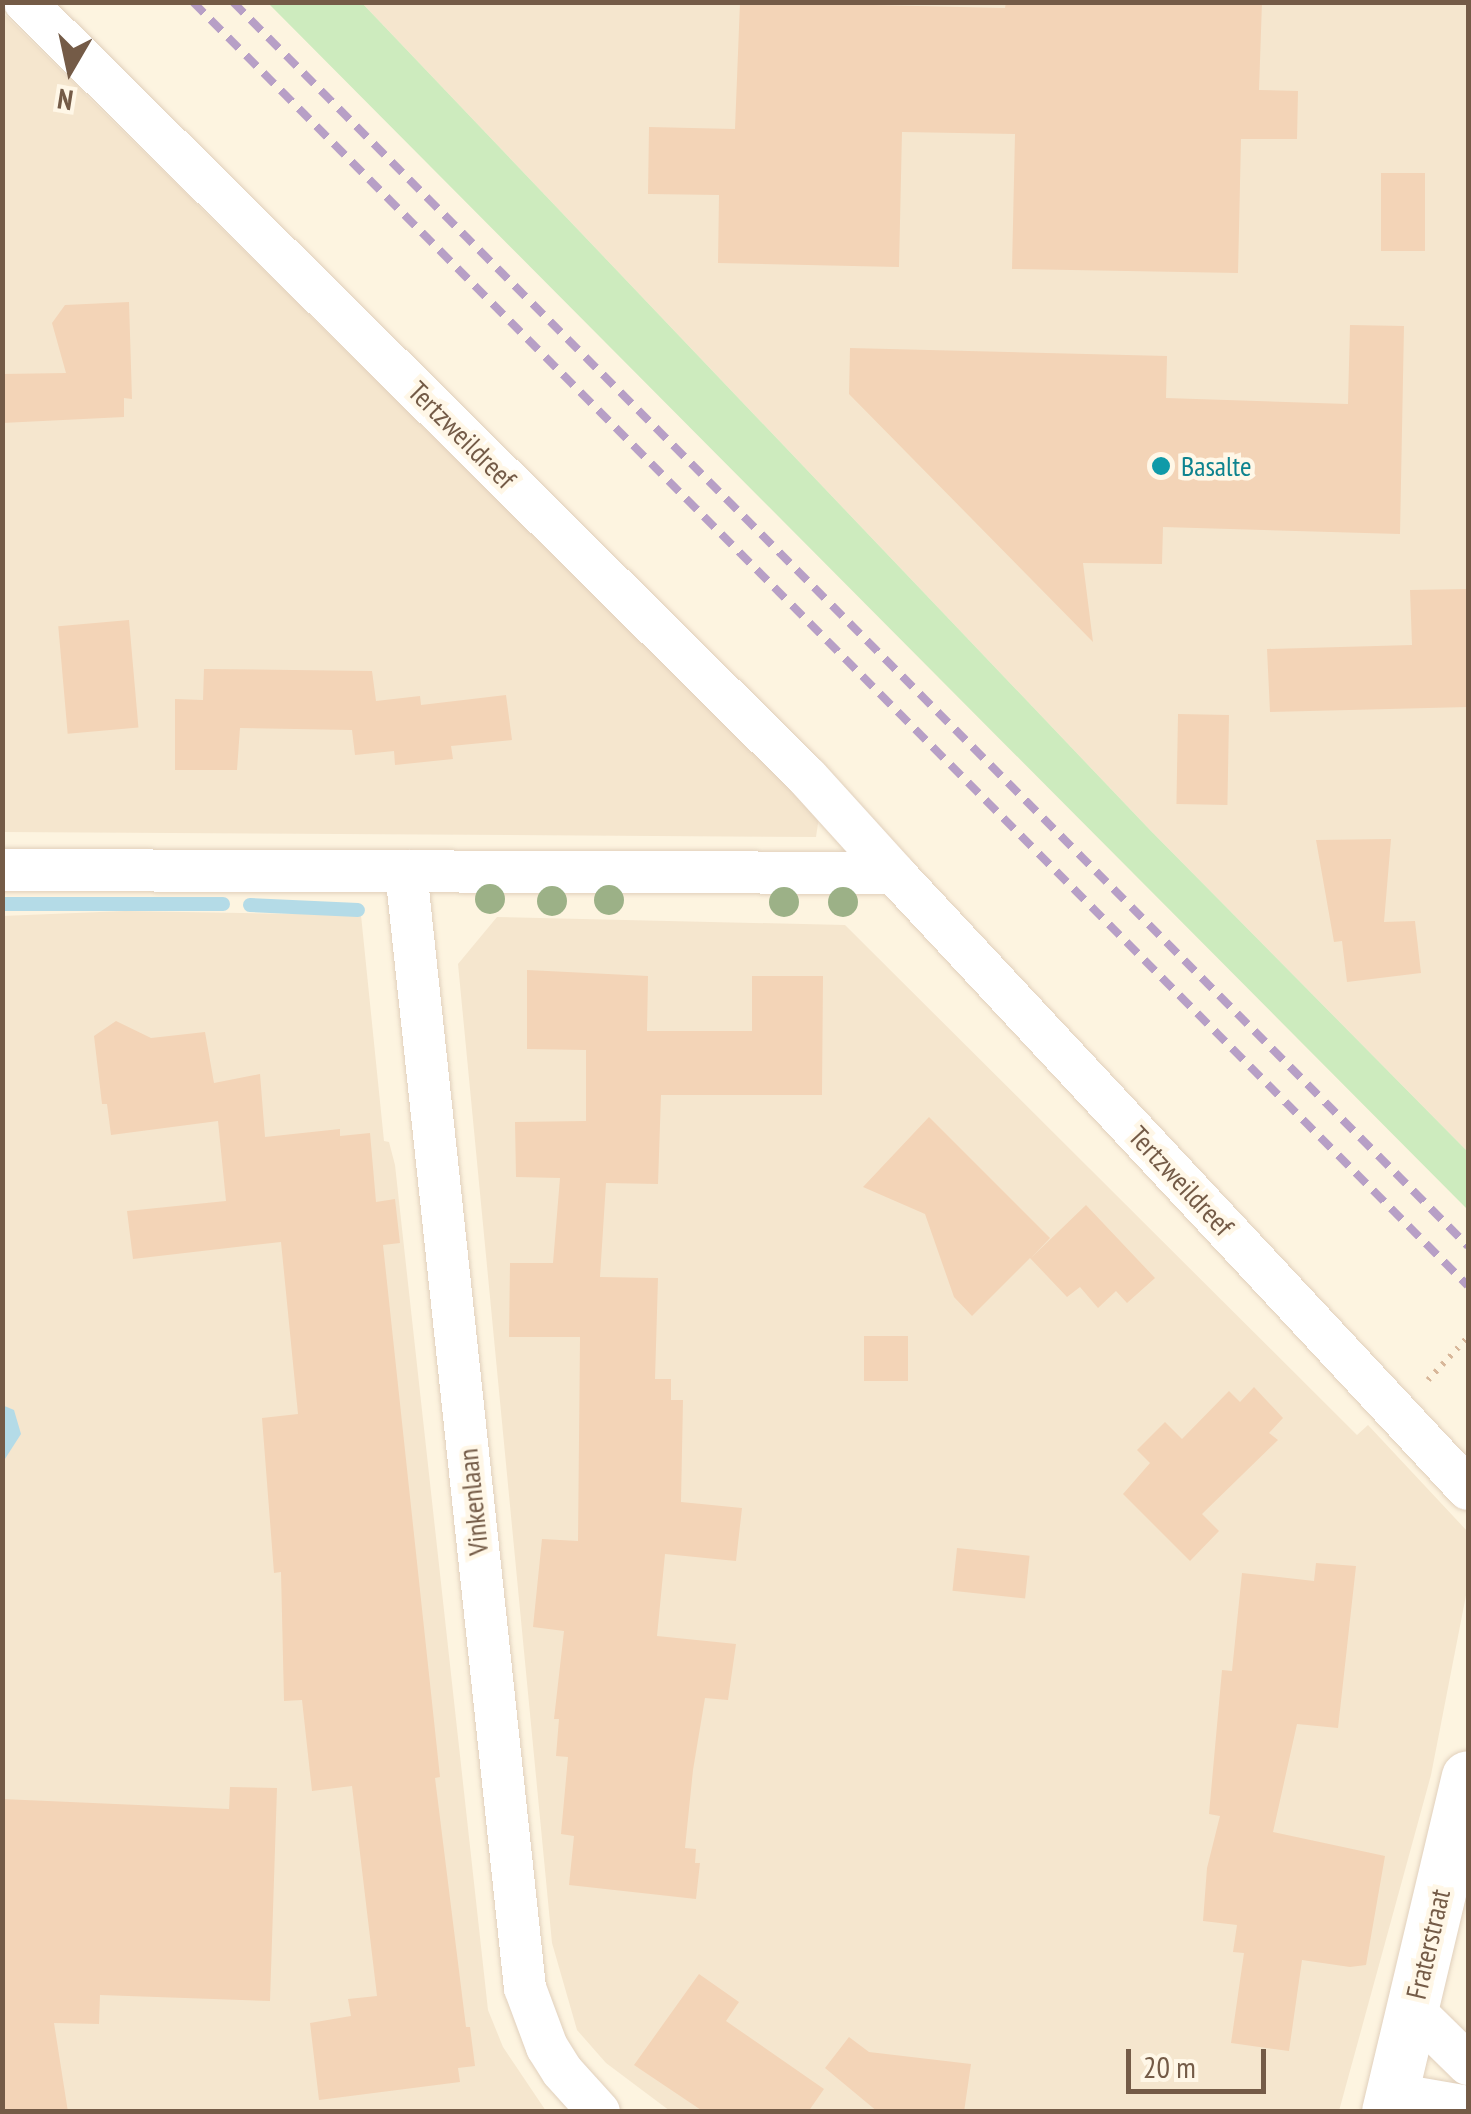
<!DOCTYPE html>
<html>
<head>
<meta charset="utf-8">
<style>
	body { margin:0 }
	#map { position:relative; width:1471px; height:2114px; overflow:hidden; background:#fdf4e0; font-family:"PT Sans Narrow",sans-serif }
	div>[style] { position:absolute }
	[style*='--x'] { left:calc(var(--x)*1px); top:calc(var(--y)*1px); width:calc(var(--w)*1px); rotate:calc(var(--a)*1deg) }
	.residential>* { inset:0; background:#f5e6ce }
	.green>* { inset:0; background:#cdebbe }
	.water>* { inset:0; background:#b4dbe7 }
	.stream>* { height:14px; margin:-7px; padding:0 7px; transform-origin:7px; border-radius:7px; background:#b4dbe7 }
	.building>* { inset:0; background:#f3d4b7; transform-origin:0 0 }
	.path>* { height:6px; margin-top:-3px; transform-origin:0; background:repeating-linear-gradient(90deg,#d8b79a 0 2.5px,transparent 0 10.5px) }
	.roads { filter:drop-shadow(0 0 2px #e1d0bc) drop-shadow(0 0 2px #e1d0bc) }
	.minor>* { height:42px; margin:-21px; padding:0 21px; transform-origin:21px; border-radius:21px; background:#fff }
	.tertiary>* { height:52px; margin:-26px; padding:0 26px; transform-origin:26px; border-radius:26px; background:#fff }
	.rail>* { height:8px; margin-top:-4px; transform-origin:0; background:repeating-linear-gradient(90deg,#b79fc6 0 15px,transparent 0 25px) }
	.trees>* { width:30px; height:30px; margin:-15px; border-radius:50%; background:#9cb187 }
	.dots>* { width:28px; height:28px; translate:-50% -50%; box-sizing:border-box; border:5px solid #fff7e7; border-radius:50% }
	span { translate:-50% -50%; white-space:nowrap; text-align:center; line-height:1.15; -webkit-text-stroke:9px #fff7e7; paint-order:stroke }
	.street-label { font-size:28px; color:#745b47 }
	.culture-label { font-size:28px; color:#0d838f }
	.left { translate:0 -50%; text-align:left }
	.frame { position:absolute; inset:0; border:5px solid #745b47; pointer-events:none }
	.north { position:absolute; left:20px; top:20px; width:100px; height:100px; -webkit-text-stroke:8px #fff7e7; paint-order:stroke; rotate:189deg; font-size:28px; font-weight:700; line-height:40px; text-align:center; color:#745b47 }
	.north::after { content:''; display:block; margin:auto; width:35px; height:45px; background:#745b47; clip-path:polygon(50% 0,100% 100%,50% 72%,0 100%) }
	.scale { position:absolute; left:1126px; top:2049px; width:140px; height:45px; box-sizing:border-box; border:5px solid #745b47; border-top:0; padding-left:12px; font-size:30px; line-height:35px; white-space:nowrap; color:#745b47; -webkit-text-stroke:8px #fff7e7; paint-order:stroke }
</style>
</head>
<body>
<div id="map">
	<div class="residential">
		<i style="clip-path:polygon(362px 3px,1468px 3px,1468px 1152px,1150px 830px)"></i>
		<i style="clip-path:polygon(2px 12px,819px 817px,816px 837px,3px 832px)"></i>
		<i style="clip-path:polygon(125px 911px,361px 915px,384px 1141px,389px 1142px,395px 1165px,488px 2010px,503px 2047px,546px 2111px,3px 2111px,2px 916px)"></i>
		<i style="clip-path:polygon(497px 917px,845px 925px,1357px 1435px,1368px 1425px,1468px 1532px,1468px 1585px,1431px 1775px,1339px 2111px,670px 2111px,606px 2063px,577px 2030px,552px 1943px,458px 964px)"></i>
	</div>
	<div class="green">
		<i style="clip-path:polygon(268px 3px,362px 3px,1150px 830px,1468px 1152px,1468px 1210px)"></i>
	</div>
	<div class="water">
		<i style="clip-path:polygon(2px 1405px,14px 1410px,21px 1434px,3px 1462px)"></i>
	</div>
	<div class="stream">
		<i style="--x:2;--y:904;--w:221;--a:0"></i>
		<i style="--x:250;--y:905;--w:108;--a:2.7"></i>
	</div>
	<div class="building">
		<i style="clip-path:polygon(740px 2px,1005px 8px,1006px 2px,1262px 2px,1259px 90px,1298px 91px,1297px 139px,1241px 139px,1238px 273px,1012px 269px,1015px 134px,902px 132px,899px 267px,718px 263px,719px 195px,648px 194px,649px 127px,735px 129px)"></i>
		<i style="left:1381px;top:173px;width:44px;height:78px"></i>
		<i style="clip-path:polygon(129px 302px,132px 399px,124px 398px,124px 417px,2px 423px,2px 374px,66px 373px,52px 323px,65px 305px)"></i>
		<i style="clip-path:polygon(1350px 325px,1404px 326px,1400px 534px,1163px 527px,1162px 564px,1083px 563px,1093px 642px,849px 394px,850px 348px,1167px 356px,1166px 398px,1348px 404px)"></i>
		<i style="clip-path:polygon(1468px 589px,1468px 707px,1270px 712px,1267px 649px,1412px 645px,1410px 590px)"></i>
		<i style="left:129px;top:620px;width:108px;height:71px;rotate:85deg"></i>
		<i style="clip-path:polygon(204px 669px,372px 671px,376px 701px,420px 696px,421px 705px,506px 695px,512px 740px,451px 746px,453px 759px,395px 765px,394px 751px,355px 755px,352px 730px,240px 728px,237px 770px,175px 770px,175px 699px,203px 700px)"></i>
		<i style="left:1229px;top:715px;width:90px;height:51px;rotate:91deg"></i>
		<i style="clip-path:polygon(1391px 839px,1384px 922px,1415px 921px,1421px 973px,1347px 982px,1342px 941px,1334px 942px,1316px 840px)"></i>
		<i style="clip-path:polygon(527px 970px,648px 976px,647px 1031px,752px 1031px,752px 976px,823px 976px,822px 1095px,661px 1095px,658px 1184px,606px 1183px,600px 1277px,658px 1278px,655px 1379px,671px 1379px,671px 1400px,683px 1400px,681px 1502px,742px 1508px,736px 1561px,665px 1554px,657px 1636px,736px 1644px,728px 1700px,705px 1698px,693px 1770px,685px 1848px,696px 1849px,695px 1863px,700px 1863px,696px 1899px,569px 1885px,574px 1836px,561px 1834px,568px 1757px,556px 1756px,559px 1719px,554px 1719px,564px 1631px,533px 1627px,542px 1539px,578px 1541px,580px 1337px,509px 1337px,510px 1263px,553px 1263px,560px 1178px,516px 1177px,515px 1122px,586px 1121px,586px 1050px,527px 1049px)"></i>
		<i style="clip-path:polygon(116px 1021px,151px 1038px,205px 1032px,214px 1083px,260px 1074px,265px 1137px,340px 1129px,340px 1136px,370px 1133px,376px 1202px,395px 1199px,400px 1243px,383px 1245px,440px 1777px,435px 1778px,466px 2027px,470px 2027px,475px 2066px,458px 2068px,460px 2082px,319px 2100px,310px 2023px,351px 2016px,348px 1999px,377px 1996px,352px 1786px,312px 1791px,302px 1700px,284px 1701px,281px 1572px,274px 1573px,262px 1418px,298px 1414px,281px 1242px,133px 1259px,127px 1211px,226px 1201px,218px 1121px,111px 1135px,107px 1104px,102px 1104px,94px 1036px)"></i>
		<i style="clip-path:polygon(929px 1117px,1050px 1238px,1031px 1258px,1086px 1205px,1155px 1278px,1127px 1303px,1116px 1291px,1098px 1308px,1080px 1287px,1067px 1297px,1030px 1258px,972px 1316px,954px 1297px,925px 1214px,863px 1187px)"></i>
		<i style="left:864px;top:1336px;width:44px;height:45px"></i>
		<i style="clip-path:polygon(1254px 1387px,1283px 1418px,1269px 1433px,1278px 1440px,1202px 1514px,1219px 1531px,1190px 1561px,1123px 1494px,1150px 1463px,1137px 1450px,1165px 1422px,1182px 1439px,1229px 1391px,1240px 1402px)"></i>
		<i style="left:957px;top:1548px;width:73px;height:43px;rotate:6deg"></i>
		<i style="clip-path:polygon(1316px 1563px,1356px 1566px,1338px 1728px,1297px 1724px,1273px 1832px,1385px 1856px,1366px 1965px,1350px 1967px,1302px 1960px,1289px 2051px,1231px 2043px,1244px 1953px,1233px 1952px,1237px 1925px,1203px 1921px,1207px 1868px,1220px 1816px,1209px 1814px,1222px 1670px,1232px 1671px,1242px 1573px,1314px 1581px)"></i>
		<i style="clip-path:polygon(230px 1787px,277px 1788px,270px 2001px,100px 1995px,99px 2024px,54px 2023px,68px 2112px,2px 2112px,2px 1799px,229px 1809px)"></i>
		<i style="clip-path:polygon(699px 1974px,739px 2002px,726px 2021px,824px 2089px,808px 2112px,704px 2112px,634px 2065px)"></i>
		<i style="clip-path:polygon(849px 2037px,869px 2052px,971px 2064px,964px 2112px,878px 2112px,825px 2068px)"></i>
	</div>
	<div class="path">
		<i style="--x:1428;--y:1380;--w:59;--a:-47.1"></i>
	</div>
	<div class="roads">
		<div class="minor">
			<i style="--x:25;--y:2;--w:1102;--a:44.74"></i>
			<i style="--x:808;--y:778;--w:128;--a:47.8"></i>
			<i style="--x:2;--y:870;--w:892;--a:0.19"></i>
			<i style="--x:894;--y:873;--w:842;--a:47.02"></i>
			<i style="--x:406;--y:871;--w:1123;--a:83.92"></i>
			<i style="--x:525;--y:1988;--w:63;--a:69.6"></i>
			<i style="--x:547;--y:2047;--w:28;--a:58"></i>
			<i style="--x:562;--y:2071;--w:55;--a:47.9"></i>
			<i style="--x:1413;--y:2010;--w:77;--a:44.5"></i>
			<i style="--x:1393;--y:2094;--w:76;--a:9.8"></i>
		</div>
		<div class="tertiary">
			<i style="--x:1388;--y:2112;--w:344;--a:-76.6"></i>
		</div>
	</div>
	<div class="rail">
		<i style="--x:193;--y:2;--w:1809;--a:45.2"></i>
		<i style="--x:233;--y:2;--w:1753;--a:45.21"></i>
	</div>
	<div class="trees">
		<i style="left:490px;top:899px"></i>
		<i style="left:609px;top:900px"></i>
		<i style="left:552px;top:901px"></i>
		<i style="left:784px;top:902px"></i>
		<i style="left:843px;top:902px"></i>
	</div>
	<div class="dots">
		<i style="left:1161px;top:466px;background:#0f9aa8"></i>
	</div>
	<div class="street-label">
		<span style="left:462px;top:435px;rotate:45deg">Tertzweildreef</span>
		<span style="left:1181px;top:1181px;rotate:47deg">Tertzweildreef</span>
		<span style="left:473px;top:1502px;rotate:-96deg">Vinkenlaan</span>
		<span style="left:1428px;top:1944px;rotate:-77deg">Fraterstraat</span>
	</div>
	<div class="culture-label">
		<span class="left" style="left:1181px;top:466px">Basalte</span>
	</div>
	<div class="frame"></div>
	<div class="north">N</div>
	<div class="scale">20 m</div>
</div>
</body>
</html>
